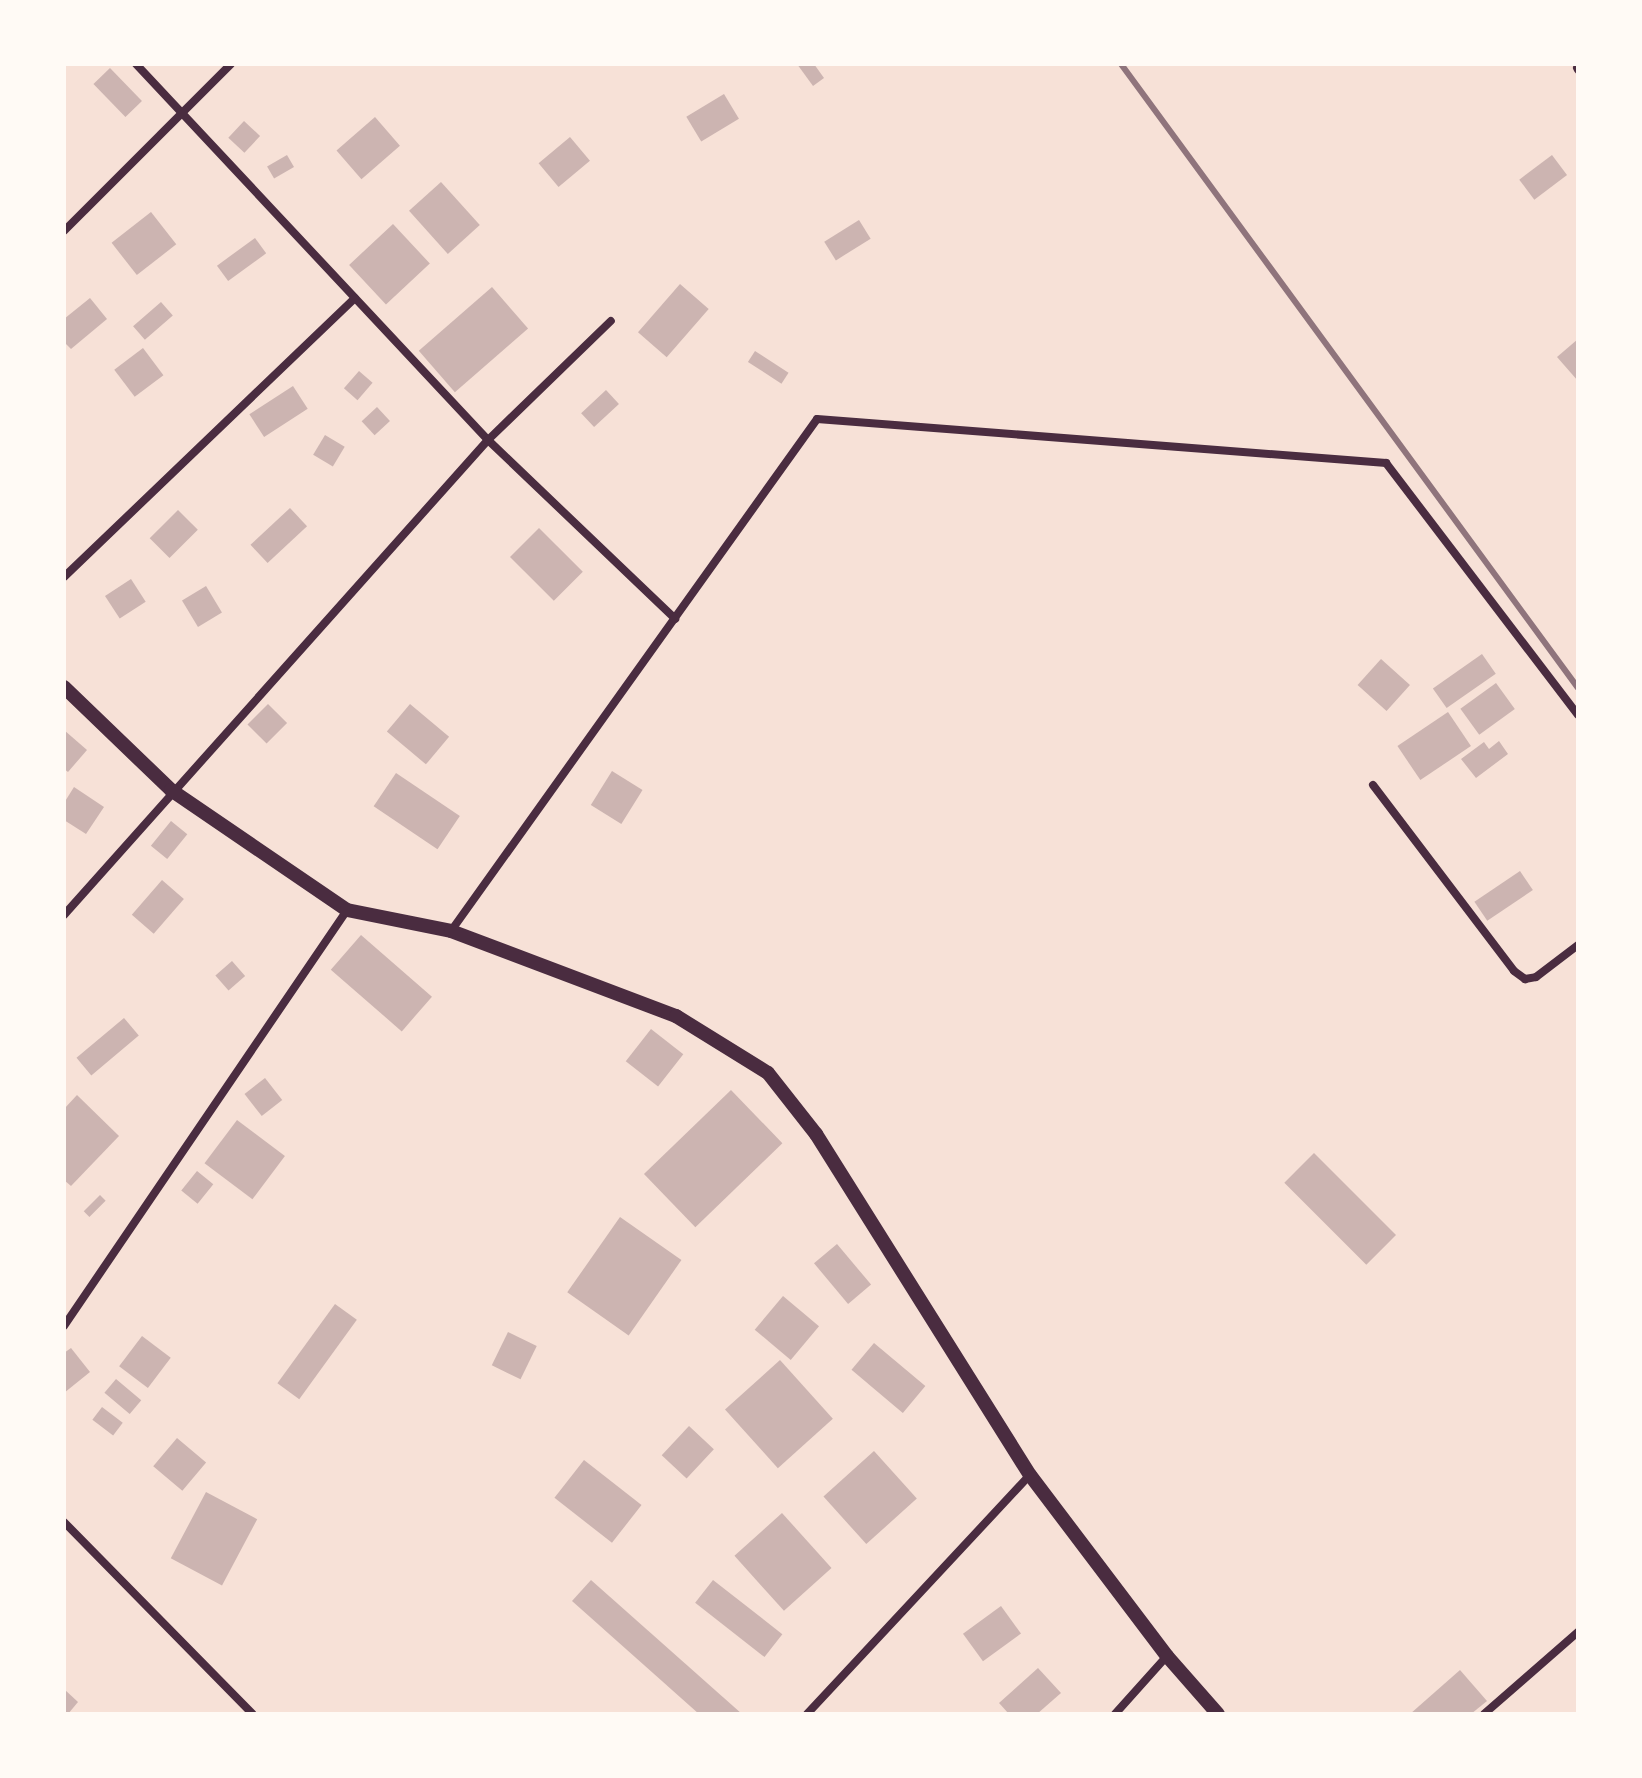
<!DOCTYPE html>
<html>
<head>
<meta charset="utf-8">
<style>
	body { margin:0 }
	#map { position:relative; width:1642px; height:1778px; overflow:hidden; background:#f7e1d7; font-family:"Archivo Narrow",sans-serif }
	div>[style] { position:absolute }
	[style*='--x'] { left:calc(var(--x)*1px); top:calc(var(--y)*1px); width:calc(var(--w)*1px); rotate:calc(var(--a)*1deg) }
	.building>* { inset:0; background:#ccb4b1; transform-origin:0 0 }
	.minor>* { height:8px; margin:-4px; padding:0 4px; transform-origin:4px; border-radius:4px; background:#4a2c40 }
	.tertiary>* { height:14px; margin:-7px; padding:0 7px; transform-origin:7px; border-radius:7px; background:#4a2c40 }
	.rail>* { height:6px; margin:-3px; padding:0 3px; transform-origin:3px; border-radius:3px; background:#8f747c }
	span { translate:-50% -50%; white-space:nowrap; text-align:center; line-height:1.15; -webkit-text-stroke:8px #fffaf5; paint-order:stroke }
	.frame { position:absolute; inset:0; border:66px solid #fffaf5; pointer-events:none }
</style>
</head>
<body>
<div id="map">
	<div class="building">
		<i style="clip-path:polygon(797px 64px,814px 64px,824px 78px,813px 86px)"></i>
		<i style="left:110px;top:68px;width:46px;height:23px;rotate:46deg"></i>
		<i style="left:724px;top:94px;width:29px;height:44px;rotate:59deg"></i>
		<i style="left:375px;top:117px;width:38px;height:51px;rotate:49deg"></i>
		<i style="left:244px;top:121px;width:22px;height:23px;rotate:43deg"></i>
		<i style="left:570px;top:137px;width:31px;height:41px;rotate:50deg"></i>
		<i style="left:287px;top:155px;width:14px;height:23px;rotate:60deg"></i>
		<i style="left:1552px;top:155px;width:25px;height:41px;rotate:53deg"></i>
		<i style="left:441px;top:182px;width:58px;height:43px;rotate:48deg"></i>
		<i style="left:151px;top:212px;width:41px;height:50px;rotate:52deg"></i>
		<i style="left:859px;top:220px;width:22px;height:41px;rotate:58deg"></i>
		<i style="left:393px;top:224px;width:54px;height:60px;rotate:47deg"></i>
		<i style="left:255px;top:238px;width:19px;height:47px;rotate:54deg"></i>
		<i style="left:680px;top:284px;width:38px;height:64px;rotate:41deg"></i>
		<i style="left:492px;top:287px;width:55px;height:97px;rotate:49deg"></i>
		<i style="clip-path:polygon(90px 298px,107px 319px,71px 349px,64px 342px,64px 319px)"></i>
		<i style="left:161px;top:302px;width:18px;height:37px;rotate:49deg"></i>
		<i style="clip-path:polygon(1578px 339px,1578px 381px,1557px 357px)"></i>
		<i style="left:143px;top:348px;width:34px;height:36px;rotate:53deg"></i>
		<i style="left:755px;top:351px;width:40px;height:13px;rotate:33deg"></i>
		<i style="left:359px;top:371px;width:18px;height:23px;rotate:41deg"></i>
		<i style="left:293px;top:386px;width:27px;height:52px;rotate:57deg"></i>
		<i style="left:606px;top:390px;width:19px;height:34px;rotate:47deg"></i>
		<i style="left:377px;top:407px;width:19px;height:21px;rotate:47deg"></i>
		<i style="left:325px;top:435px;width:23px;height:23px;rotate:31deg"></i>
		<i style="left:290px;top:508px;width:25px;height:54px;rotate:47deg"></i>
		<i style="left:178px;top:510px;width:28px;height:40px;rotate:45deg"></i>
		<i style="left:539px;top:528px;width:62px;height:41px;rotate:45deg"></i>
		<i style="left:131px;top:579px;width:27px;height:31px;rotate:57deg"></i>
		<i style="left:206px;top:586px;width:31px;height:28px;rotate:59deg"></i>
		<i style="left:1482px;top:654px;width:24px;height:60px;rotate:55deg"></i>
		<i style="left:1381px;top:659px;width:39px;height:35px;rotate:42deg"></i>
		<i style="left:1496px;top:683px;width:32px;height:44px;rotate:54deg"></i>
		<i style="left:268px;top:704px;width:27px;height:29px;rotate:45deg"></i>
		<i style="left:410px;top:704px;width:51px;height:36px;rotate:40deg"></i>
		<i style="left:1448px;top:712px;width:41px;height:61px;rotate:56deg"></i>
		<i style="clip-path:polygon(64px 730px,87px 750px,68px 772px,64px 769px)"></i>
		<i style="clip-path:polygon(1499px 741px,1508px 754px,1476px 778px,1461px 759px,1484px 742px,1489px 749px)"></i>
		<i style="left:612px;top:771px;width:36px;height:40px;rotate:32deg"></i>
		<i style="left:396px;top:773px;width:77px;height:40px;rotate:34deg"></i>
		<i style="clip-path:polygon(74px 787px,104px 807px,86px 834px,64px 820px,64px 803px)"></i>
		<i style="left:171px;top:821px;width:21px;height:32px;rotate:39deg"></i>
		<i style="left:1520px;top:871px;width:23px;height:55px;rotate:56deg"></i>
		<i style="left:162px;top:880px;width:29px;height:46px;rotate:41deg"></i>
		<i style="left:361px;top:935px;width:94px;height:46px;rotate:41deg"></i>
		<i style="left:232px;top:961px;width:20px;height:22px;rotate:49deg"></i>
		<i style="left:124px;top:1018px;width:23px;height:62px;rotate:50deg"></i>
		<i style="left:651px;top:1029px;width:41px;height:41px;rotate:38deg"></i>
		<i style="left:265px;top:1078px;width:28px;height:26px;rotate:52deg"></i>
		<i style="left:731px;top:1090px;width:74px;height:121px;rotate:46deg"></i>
		<i style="clip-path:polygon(77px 1095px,119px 1136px,71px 1186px,64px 1180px,64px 1109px)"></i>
		<i style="left:237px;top:1120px;width:60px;height:54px;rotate:37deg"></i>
		<i style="left:1314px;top:1153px;width:116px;height:42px;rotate:45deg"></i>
		<i style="left:197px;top:1171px;width:21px;height:25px;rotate:39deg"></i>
		<i style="left:100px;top:1195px;width:8px;height:23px;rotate:45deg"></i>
		<i style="left:620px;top:1217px;width:75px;height:92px;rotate:35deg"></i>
		<i style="left:837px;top:1244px;width:53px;height:30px;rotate:50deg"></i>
		<i style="left:783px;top:1296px;width:47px;height:44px;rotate:40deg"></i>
		<i style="left:335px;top:1304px;width:27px;height:98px;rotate:36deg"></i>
		<i style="left:508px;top:1332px;width:32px;height:37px;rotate:26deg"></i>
		<i style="left:142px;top:1336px;width:36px;height:38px;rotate:37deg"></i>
		<i style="left:874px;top:1343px;width:67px;height:35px;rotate:40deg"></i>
		<i style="clip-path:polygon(71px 1348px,90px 1372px,64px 1393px,64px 1353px)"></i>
		<i style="left:780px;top:1360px;width:79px;height:74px;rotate:48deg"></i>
		<i style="left:116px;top:1379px;width:33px;height:18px;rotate:40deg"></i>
		<i style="left:102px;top:1407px;width:26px;height:16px;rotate:37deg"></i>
		<i style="left:689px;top:1426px;width:34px;height:40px;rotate:43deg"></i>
		<i style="left:177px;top:1438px;width:38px;height:37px;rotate:40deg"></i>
		<i style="left:874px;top:1451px;width:64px;height:68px;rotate:48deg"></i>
		<i style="left:584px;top:1460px;width:73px;height:48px;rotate:38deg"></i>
		<i style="left:206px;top:1492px;width:58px;height:75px;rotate:28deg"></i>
		<i style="left:782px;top:1513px;width:74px;height:64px;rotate:48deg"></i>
		<i style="clip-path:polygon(591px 1580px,742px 1714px,699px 1714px,572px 1601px)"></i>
		<i style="left:713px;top:1580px;width:88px;height:29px;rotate:38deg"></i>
		<i style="left:1001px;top:1606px;width:34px;height:47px;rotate:54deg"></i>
		<i style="clip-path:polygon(1038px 1668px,1061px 1693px,1037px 1714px,1009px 1714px,999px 1703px)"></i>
		<i style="clip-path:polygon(1460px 1670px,1487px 1701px,1471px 1714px,1410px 1714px)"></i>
		<i style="clip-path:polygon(64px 1689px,78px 1702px,68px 1714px,64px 1714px)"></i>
	</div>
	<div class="minor">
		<i style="--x:136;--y:64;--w:515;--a:46.89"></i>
		<i style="--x:488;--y:440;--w:259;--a:43.7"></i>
		<i style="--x:1577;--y:68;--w:2;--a:63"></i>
		<i style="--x:64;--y:231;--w:236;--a:-45"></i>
		<i style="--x:64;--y:577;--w:403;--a:-43.8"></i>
		<i style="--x:1373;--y:785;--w:233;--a:52.8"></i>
		<i style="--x:1514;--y:971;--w:14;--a:36"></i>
		<i style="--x:1525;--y:979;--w:11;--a:-10"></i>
		<i style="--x:1536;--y:977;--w:53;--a:-37.3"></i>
		<i style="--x:64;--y:915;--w:637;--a:-48.25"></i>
		<i style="--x:488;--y:440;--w:171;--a:-44.1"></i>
		<i style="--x:451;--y:931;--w:629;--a:-54.44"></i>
		<i style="--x:817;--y:419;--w:571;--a:4.42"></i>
		<i style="--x:1386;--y:463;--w:317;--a:52.7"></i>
		<i style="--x:64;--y:1326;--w:503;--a:-55.77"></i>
		<i style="--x:64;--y:1522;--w:269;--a:45.5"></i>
		<i style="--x:807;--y:1714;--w:327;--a:-47"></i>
		<i style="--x:1115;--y:1714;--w:78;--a:-48.1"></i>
		<i style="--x:1484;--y:1714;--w:125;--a:-41.1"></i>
	</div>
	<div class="tertiary">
		<i style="--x:64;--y:687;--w:149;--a:43.9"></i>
		<i style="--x:171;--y:790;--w:213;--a:34.3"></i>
		<i style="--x:347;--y:910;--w:106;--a:11.4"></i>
		<i style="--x:451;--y:931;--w:241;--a:20.7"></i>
		<i style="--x:676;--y:1016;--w:108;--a:31.8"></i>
		<i style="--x:768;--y:1073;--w:78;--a:51.8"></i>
		<i style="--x:816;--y:1134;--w:403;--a:57.9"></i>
		<i style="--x:1030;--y:1475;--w:227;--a:52.9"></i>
		<i style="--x:1167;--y:1656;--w:77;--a:48.7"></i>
	</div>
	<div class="rail">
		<i style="--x:1121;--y:64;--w:773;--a:53.78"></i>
	</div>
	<div class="frame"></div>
</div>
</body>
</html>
